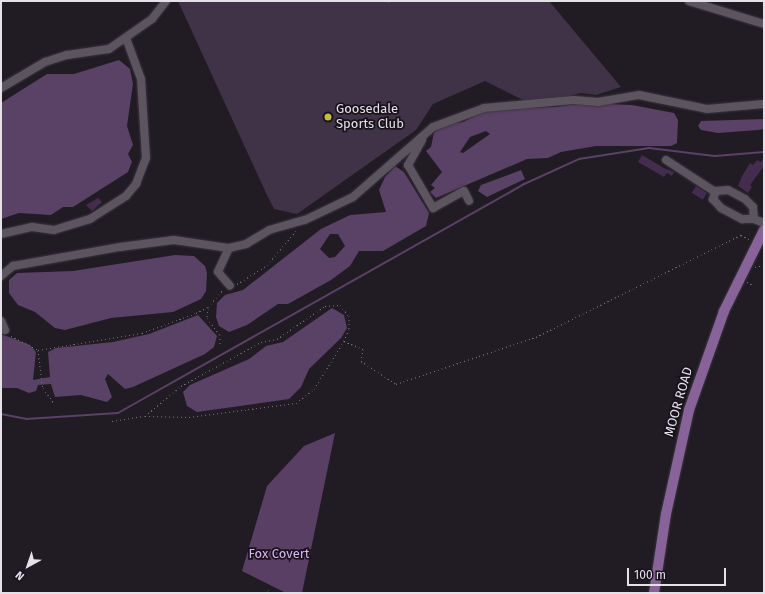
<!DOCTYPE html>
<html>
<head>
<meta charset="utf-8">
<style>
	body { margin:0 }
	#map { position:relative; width:765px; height:594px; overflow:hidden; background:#211b24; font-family:"Fira Sans",sans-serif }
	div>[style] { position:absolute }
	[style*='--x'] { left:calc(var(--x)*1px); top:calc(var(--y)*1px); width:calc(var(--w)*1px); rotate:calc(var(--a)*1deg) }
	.green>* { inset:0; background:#403247 }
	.forest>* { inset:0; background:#583f63 }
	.water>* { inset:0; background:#5a4166 }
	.stream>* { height:2px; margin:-1px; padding:0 1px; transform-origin:1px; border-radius:1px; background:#5a4166 }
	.building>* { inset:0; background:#442c4f; transform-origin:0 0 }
	.path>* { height:1px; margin-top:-0.5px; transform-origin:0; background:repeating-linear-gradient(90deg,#7a757d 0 1px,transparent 0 4px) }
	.roads { filter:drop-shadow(0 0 1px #3b363d) drop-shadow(0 0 1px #3b363d) }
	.minor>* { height:8px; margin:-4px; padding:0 4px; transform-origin:4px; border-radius:4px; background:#5c545f }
	.major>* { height:10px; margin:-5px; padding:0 5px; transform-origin:5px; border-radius:5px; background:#886399 }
	.dots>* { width:11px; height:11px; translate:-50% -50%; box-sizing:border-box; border:2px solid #18121b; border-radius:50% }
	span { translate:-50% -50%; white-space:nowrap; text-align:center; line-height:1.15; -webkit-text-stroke:3.5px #18121b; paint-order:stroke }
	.poi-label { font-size:13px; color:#e5e1e8 }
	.left { translate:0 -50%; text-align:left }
	.street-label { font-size:13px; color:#e5e1e8 }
	.park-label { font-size:13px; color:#dcb2f1 }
	.frame { position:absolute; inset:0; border:2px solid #e5e1e8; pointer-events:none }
	.north { position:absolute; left:8px; top:546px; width:40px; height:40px; -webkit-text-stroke:3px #18121b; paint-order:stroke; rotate:220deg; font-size:11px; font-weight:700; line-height:16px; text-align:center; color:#e5e1e8 }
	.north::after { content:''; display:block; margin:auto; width:14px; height:18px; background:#e5e1e8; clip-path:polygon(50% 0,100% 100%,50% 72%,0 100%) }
	.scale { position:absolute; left:627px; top:568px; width:99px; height:18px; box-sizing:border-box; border:2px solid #e5e1e8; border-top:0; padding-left:5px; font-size:12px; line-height:14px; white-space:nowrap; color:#e5e1e8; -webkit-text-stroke:3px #18121b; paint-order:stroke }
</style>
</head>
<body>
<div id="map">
	<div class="green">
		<i style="clip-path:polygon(178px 1px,549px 1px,621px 87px,596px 95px,581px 93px,554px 100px,525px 101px,485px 81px,433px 104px,416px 130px,297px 214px,274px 209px,266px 193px)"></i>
	</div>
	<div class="forest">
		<i style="clip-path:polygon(335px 433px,302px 593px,286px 593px,242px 571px,267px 486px,304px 446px)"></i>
	</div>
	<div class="water">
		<i style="clip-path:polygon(119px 60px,130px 69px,133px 84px,127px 126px,133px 145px,128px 154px,132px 162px,128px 172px,73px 207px,63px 207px,51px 215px,19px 213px,1px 219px,1px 103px,47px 74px,74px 74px)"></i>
		<i style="clip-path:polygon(evenodd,583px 103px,632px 105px,674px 113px,678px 120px,677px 143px,671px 146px,596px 146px,561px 152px,548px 158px,527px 159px,436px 198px,430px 192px,435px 188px,431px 185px,442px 172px,426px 151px,431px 147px,434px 132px,446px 124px,463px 122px,480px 113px,503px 108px,556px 107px,583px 103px,486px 131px,490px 134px,463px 153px,460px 152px,470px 137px,486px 131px)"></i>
		<i style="clip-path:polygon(764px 119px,764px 129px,758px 130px,718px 133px,701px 130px,698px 126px,701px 121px)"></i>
		<i style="clip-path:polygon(evenodd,395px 166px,404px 172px,429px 213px,426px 226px,383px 251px,359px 251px,350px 266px,331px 280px,288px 304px,278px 304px,247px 325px,229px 332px,219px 326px,216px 317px,217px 303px,225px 295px,243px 290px,321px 229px,350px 215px,386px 212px,379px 190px,385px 177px,395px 166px,330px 234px,338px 234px,345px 246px,335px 257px,329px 258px,320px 249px,330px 234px)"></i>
		<i style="clip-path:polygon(521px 170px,525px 179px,487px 197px,478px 191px,481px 185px)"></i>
		<i style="clip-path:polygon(175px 255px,194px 256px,205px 266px,207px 273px,206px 291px,201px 299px,173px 312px,111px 318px,65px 330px,55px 328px,35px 312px,18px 305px,9px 293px,9px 280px,17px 273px,73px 271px)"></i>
		<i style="clip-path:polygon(332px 308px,344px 315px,347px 328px,341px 338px,309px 369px,301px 387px,289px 399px,197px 412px,187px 406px,183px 392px,190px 385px,249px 359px,266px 346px,283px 342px)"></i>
		<i style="clip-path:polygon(198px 315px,217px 336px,214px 347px,205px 354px,133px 387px,125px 389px,108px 374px,105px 379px,112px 397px,107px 402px,81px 395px,55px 397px,51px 384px,38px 385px,36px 391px,29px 393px,17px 388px,1px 388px,1px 334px,30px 345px,36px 352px,33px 380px,50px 377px,48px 352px,56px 348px,113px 342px,149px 334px)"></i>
	</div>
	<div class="stream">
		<i style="--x:1;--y:414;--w:25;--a:11"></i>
		<i style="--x:26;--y:419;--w:92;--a:-3.7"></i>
		<i style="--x:118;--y:413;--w:464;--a:-29.4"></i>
		<i style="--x:522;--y:185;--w:63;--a:-24.5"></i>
		<i style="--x:579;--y:159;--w:71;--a:-8.9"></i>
		<i style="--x:649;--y:148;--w:66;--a:6.9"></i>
		<i style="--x:715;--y:156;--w:49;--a:-4.7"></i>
	</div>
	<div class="building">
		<i style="clip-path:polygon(642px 155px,664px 168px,674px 172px,672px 176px,667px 173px,664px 177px,638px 162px)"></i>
		<i style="clip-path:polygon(764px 157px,764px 166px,750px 185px,752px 187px,748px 193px,738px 186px,742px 176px,750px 163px,753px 165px,757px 160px,761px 162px)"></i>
		<i style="left:696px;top:186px;width:13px;height:8px;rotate:32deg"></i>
		<i style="clip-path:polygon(98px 198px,102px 202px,92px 211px,86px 205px)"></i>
	</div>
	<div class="path">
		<i style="--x:388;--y:2;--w:1;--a:-45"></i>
		<i style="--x:755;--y:267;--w:9;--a:-13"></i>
		<i style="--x:747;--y:282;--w:7;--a:27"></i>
		<i style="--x:237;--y:284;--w:36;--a:-32"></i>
		<i style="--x:267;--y:265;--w:45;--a:-49.5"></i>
		<i style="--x:208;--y:308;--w:10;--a:96"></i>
		<i style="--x:207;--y:318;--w:21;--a:53"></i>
		<i style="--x:220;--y:335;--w:9;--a:90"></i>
		<i style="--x:11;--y:336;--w:30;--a:27"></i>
		<i style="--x:38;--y:350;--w:105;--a:-9.3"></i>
		<i style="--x:142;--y:333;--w:58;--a:-20.3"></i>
		<i style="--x:196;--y:313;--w:13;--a:-27"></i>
		<i style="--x:208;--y:307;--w:23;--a:-49"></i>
		<i style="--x:38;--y:350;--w:38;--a:83"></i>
		<i style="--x:43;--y:388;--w:19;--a:54"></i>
		<i style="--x:145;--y:416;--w:44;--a:1.3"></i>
		<i style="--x:189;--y:417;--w:108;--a:-7.5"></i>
		<i style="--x:296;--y:403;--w:23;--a:-38"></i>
		<i style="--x:314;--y:389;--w:57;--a:-58"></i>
		<i style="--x:112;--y:421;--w:33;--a:-9"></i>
		<i style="--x:145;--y:416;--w:47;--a:-39.8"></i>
		<i style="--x:181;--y:386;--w:91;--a:-28.8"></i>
		<i style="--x:261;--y:342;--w:16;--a:-11"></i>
		<i style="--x:277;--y:339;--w:58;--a:-34.5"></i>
		<i style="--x:325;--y:306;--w:15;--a:-4"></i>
		<i style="--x:340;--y:305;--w:14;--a:51"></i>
		<i style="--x:349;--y:316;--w:13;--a:90"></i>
		<i style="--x:349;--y:329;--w:13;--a:113"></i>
		<i style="--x:344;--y:341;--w:21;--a:23"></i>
		<i style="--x:363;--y:349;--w:12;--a:99"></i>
		<i style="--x:361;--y:361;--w:42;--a:33.3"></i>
		<i style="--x:396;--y:384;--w:148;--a:-18.6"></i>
		<i style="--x:536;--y:337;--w:229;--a:-26.5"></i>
		<i style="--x:741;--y:235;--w:9;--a:27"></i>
		<i style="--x:268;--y:590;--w:3;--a:72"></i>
	</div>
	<div class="roads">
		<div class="minor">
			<i style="--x:689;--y:1;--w:78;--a:17"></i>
			<i style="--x:1;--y:88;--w:51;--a:-30.6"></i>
			<i style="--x:45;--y:62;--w:23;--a:-18"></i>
			<i style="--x:67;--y:55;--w:42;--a:-8.1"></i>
			<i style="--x:109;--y:49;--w:52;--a:-34.9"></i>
			<i style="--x:152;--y:19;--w:23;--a:-52"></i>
			<i style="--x:422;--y:140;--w:29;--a:119"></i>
			<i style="--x:408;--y:165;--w:50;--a:59.8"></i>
			<i style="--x:433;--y:208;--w:35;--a:-29"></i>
			<i style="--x:464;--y:191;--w:11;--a:63"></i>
			<i style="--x:666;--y:160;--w:59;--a:33.1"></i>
			<i style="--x:754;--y:219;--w:12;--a:-95"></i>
			<i style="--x:753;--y:207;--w:11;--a:-135"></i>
			<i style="--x:745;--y:199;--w:19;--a:-152"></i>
			<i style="--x:728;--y:190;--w:12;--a:175"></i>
			<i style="--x:716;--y:191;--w:9;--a:111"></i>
			<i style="--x:713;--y:199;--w:12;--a:48"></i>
			<i style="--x:721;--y:208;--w:24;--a:28"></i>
			<i style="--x:742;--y:219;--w:12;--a:0"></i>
			<i style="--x:754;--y:219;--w:11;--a:22"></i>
			<i style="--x:1;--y:234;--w:32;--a:-13"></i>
			<i style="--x:32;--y:227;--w:22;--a:8"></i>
			<i style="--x:54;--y:230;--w:38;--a:-17"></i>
			<i style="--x:90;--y:219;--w:43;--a:-32.6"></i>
			<i style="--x:126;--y:196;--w:16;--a:-50"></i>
			<i style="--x:136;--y:184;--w:28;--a:-69"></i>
			<i style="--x:146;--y:158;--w:79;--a:-93.6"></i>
			<i style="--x:141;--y:79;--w:44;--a:-110.1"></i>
			<i style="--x:229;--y:248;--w:26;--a:115"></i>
			<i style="--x:218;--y:272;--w:18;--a:49"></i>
			<i style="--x:1;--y:276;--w:16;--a:-40"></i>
			<i style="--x:13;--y:266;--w:109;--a:-10.1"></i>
			<i style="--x:120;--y:247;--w:54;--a:-7.4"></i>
			<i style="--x:174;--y:240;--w:56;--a:8.3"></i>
			<i style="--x:229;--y:248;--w:17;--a:-13"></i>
			<i style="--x:246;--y:244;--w:27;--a:-31"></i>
			<i style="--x:269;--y:230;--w:37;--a:-16"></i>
			<i style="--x:305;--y:220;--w:53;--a:-25.6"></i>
			<i style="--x:353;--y:197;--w:106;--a:-41.2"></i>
			<i style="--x:433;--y:127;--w:54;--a:-20.4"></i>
			<i style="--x:484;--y:108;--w:90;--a:-5.1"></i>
			<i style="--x:574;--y:100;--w:24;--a:5"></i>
			<i style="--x:598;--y:102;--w:42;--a:-9.7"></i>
			<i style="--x:639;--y:95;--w:69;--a:11.6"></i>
			<i style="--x:707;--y:109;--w:57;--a:-5"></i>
			<i style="--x:1;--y:321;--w:10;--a:66"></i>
		</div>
		<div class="major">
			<i style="--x:654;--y:593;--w:80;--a:-81.4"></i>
			<i style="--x:666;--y:514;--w:107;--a:-77.5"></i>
			<i style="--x:689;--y:410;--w:105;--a:-70.5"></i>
			<i style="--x:724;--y:311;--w:90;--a:-63.7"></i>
		</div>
	</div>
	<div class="dots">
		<i style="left:328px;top:117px;background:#c6bc3c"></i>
	</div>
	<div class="poi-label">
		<span class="left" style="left:336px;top:117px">Goosedale<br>Sports Club</span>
	</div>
	<div class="street-label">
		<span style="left:679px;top:402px;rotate:-74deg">MOOR ROAD</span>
	</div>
	<div class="park-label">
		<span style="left:279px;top:554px">Fox Covert</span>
	</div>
	<div class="frame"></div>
	<div class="north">N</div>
	<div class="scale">100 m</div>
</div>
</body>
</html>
